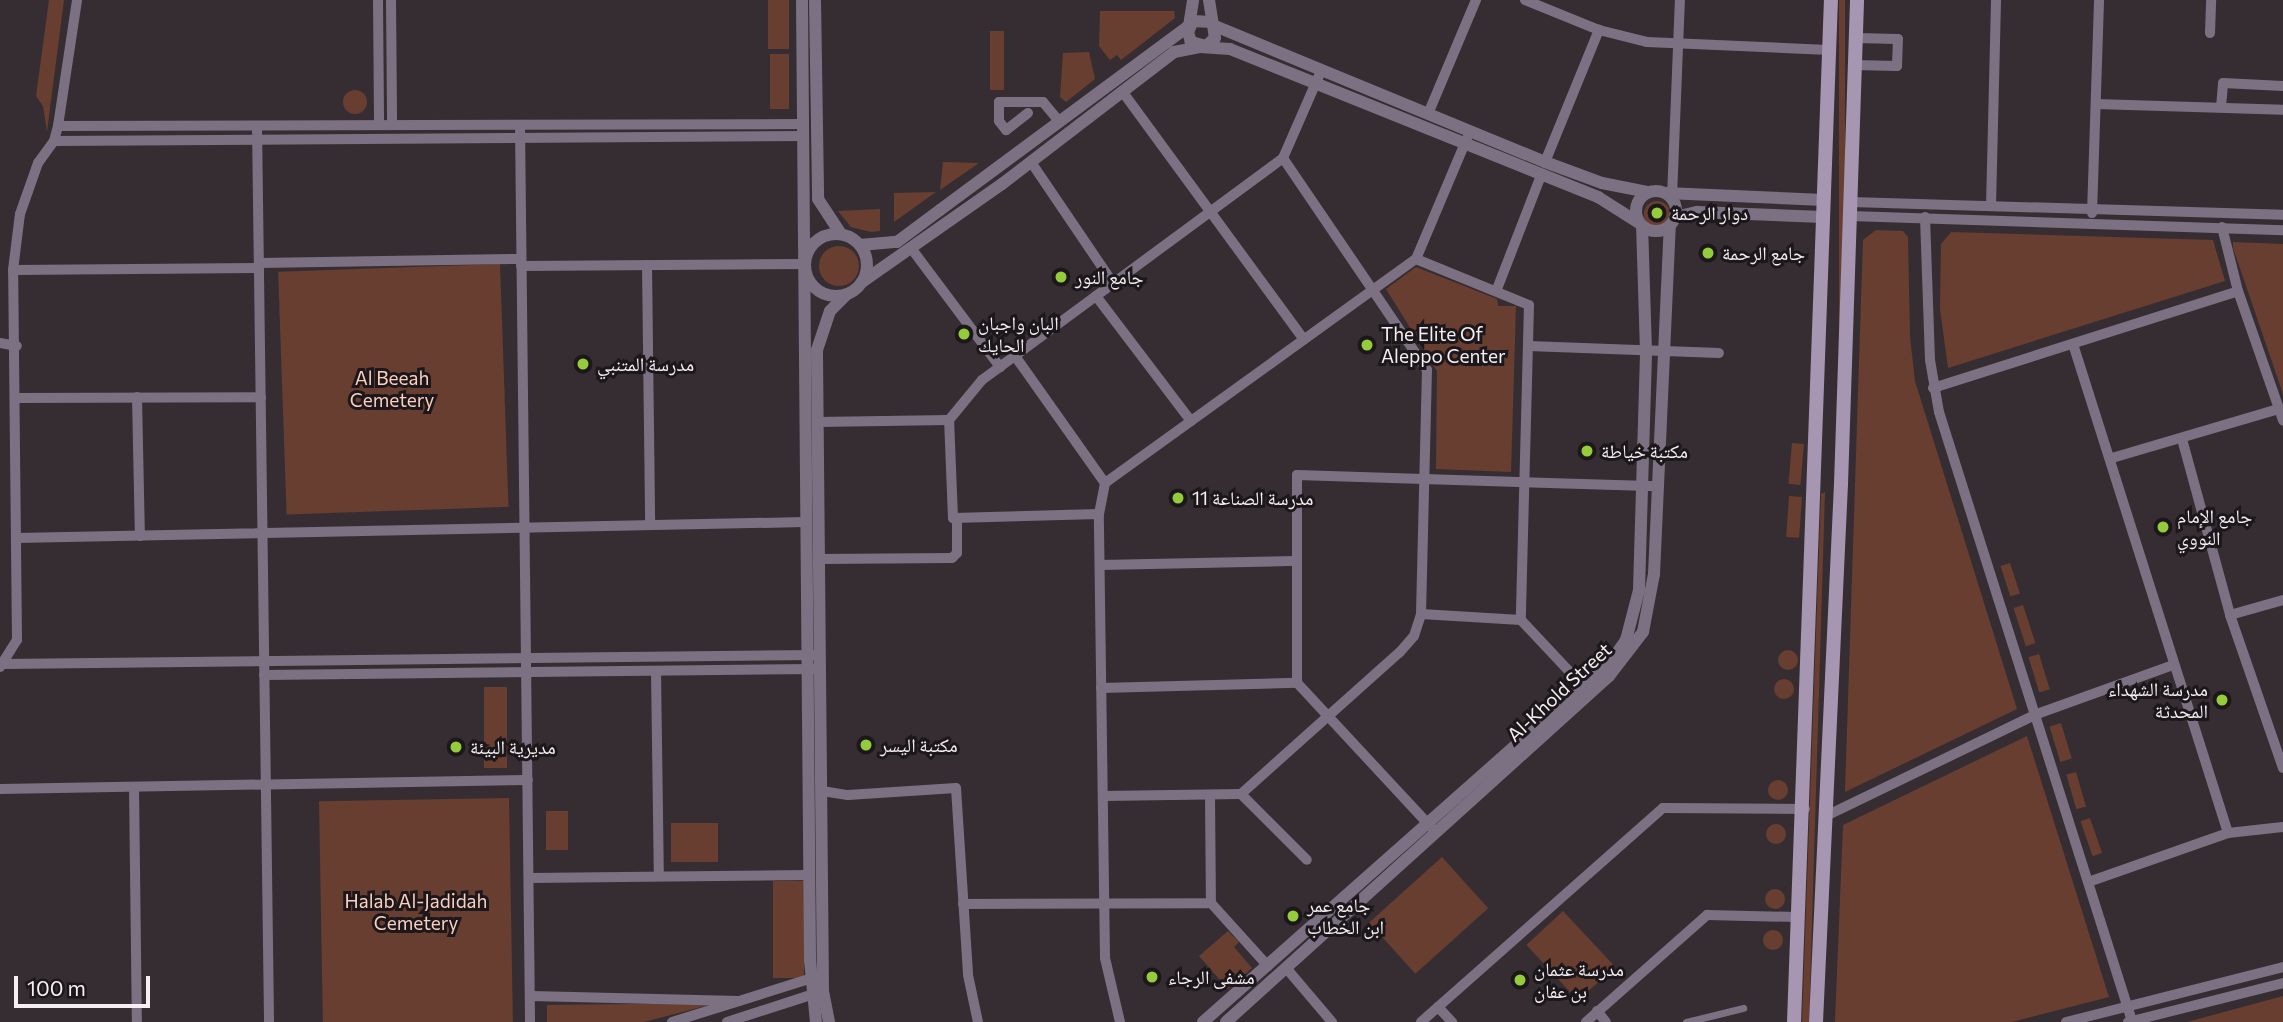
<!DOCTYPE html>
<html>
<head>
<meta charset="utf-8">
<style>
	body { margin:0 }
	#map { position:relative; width:2283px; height:1022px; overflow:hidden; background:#362d33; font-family:Commissioner,"Noto Naskh Arabic",sans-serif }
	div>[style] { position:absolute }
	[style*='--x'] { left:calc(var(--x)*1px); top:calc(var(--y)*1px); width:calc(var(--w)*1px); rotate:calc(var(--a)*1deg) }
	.green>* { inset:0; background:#683e30; transform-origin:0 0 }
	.round { border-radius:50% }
	.pedestrian>* { height:7px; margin:-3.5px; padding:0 3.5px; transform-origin:3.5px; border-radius:3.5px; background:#7c7183 }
	.minor>* { height:10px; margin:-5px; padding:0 5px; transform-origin:5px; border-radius:5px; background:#7c7183 }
	.tertiary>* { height:12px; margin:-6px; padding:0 6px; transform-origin:6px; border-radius:6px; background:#7c7183 }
	.tertiary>.ring { margin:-6px; padding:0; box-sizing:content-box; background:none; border:12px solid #7c7183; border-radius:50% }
	.secondary>* { height:14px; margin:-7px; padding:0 7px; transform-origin:7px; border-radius:7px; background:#a696b1 }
	.dots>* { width:19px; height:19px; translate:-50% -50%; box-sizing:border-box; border:4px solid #1b171a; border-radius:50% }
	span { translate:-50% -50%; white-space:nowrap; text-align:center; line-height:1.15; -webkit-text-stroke:6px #1b171a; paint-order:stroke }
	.poi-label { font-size:19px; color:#f5eff3 }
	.left { translate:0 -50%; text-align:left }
	.right { translate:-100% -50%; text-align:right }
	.park-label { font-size:19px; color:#fdcfbf }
	.street-label { font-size:19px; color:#f5eff3 }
	.scale { position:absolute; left:14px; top:976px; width:136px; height:32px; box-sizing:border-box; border:4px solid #f5eff3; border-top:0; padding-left:9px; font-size:21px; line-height:24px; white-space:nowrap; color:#f5eff3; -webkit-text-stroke:5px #1b171a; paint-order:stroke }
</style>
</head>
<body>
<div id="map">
	<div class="green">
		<i style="clip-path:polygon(49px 0,64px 0,47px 132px,43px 106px,36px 96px)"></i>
		<i style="left:768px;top:0;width:21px;height:49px"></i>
		<i style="left:1839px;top:0;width:6px;height:473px"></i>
		<i style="clip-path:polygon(1100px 11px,1174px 11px,1175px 18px,1121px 60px,1117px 55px,1110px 60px,1099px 46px)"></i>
		<i style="left:990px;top:31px;width:14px;height:59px"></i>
		<i style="clip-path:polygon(1089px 52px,1095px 79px,1066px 102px,1060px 97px,1063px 53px)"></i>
		<i style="left:770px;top:54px;width:19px;height:55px"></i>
		<i class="round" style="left:343px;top:90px;width:24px;height:24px"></i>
		<i style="clip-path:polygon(943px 162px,979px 163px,940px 190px)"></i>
		<i style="clip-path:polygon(936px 192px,894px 222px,894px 193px)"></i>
		<i class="round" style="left:1644px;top:201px;width:26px;height:26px"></i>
		<i style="clip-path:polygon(880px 209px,880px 231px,871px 232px,851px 227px,838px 211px)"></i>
		<i style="clip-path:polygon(1876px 230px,1903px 231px,1908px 237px,1910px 337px,1915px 381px,2017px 709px,1845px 792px,1863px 240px)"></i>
		<i style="clip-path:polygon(1951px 232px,2213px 240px,2225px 281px,1948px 368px,1940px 309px,1941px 244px)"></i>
		<i style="clip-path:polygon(2233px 242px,2283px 244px,2283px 394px,2233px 248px)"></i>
		<i class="round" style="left:819px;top:246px;width:40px;height:40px"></i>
		<i style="left:500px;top:264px;width:243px;height:222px;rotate:88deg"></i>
		<i style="clip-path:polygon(1416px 267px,1497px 299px,1498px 306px,1516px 306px,1511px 472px,1436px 469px,1437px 371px,1386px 289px)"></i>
		<i style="left:1792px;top:443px;width:12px;height:41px;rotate:5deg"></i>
		<i style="clip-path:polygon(1825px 492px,1809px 1022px,1802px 1022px,1821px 494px)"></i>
		<i style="left:1789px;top:496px;width:13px;height:41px;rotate:4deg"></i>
		<i style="left:2010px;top:563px;width:32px;height:10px;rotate:72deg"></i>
		<i style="left:2023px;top:605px;width:40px;height:10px;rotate:72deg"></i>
		<i class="round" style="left:1778px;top:650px;width:20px;height:20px"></i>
		<i style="left:2039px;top:654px;width:37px;height:11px;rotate:73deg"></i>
		<i class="round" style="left:1774px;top:679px;width:20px;height:20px"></i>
		<i style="left:484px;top:687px;width:23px;height:81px"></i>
		<i style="left:2061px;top:723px;width:37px;height:12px;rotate:73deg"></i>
		<i style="clip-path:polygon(2027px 736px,2109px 997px,2012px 1022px,1835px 1022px,1843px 825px)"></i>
		<i style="left:2076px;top:772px;width:36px;height:10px;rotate:74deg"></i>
		<i class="round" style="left:1768px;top:780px;width:20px;height:20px"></i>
		<i style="left:509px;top:798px;width:224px;height:190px;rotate:89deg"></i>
		<i style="left:546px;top:811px;width:22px;height:39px"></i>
		<i style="left:2090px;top:818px;width:37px;height:10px;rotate:71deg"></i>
		<i style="left:718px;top:823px;width:39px;height:47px;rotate:90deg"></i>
		<i class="round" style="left:1766px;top:824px;width:20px;height:20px"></i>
		<i style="left:1442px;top:857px;width:69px;height:98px;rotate:48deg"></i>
		<i style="left:773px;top:881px;width:31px;height:97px"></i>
		<i class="round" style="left:1765px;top:889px;width:20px;height:20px"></i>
		<i style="left:1563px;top:911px;width:76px;height:50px;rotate:47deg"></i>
		<i class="round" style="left:1763px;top:930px;width:20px;height:20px"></i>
		<i style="clip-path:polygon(1228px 931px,1239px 942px,1234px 947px,1252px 968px,1228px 989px,1199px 956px)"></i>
		<i style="clip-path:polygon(2283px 996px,2283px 1022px,2187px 1022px)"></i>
		<i style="clip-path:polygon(717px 1003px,644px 1022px,547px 1022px,547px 1005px)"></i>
	</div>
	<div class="pedestrian">
		<i style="--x:1686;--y:1022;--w:59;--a:-13.8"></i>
	</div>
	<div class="minor">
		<i style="--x:378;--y:0;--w:125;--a:89.5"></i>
		<i style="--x:391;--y:0;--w:125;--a:89.5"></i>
		<i style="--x:1525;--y:0;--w:80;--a:22.1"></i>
		<i style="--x:1599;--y:30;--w:49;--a:14"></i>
		<i style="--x:1647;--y:42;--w:182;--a:2.5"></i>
		<i style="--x:2210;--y:33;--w:33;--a:-88"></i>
		<i style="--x:1854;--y:65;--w:43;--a:1.3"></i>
		<i style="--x:1897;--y:66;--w:27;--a:-88"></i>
		<i style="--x:1898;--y:39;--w:42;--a:-178.6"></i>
		<i style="--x:1122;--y:91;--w:308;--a:53.8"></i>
		<i style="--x:2096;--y:104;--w:187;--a:1.8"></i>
		<i style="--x:2221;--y:107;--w:24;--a:-85"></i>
		<i style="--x:2223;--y:83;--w:60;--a:2.9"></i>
		<i style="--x:1028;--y:113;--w:28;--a:142"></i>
		<i style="--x:1006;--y:130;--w:11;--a:-128"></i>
		<i style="--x:999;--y:121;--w:19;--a:-90"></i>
		<i style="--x:999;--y:102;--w:44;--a:0"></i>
		<i style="--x:1043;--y:102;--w:26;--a:50"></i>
		<i style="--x:1428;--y:114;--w:124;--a:-67.2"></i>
		<i style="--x:520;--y:125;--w:897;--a:89.36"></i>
		<i style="--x:58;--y:126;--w:746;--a:-0.15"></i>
		<i style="--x:257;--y:126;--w:896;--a:89.23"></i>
		<i style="--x:54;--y:141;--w:750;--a:-0.38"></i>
		<i style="--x:1031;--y:162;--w:146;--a:55.9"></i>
		<i style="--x:1545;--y:162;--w:143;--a:-67.8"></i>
		<i style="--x:1672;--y:197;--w:197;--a:-87.7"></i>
		<i style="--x:1851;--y:202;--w:432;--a:1.7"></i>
		<i style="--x:1991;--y:206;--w:206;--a:-88.6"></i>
		<i style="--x:2092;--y:213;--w:213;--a:-88.1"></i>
		<i style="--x:1850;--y:216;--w:433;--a:1.9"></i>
		<i style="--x:1925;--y:217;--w:143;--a:88"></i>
		<i style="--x:1930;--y:360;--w:53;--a:80.2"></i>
		<i style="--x:1939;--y:412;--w:639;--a:72.42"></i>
		<i style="--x:2222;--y:227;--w:66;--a:76"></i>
		<i style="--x:2238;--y:291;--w:137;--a:70.8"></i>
		<i style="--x:911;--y:248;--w:149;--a:53.2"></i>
		<i style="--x:1416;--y:259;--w:122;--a:22.2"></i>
		<i style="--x:1529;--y:305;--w:315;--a:91.5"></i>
		<i style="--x:1521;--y:620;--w:91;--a:46.8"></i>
		<i style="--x:259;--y:263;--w:262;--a:-0.9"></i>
		<i style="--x:647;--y:265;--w:260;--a:89.3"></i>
		<i style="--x:521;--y:266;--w:283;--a:-0.4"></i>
		<i style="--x:13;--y:270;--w:246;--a:-0.5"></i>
		<i style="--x:1497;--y:289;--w:119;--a:-68.8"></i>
		<i style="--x:1096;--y:296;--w:157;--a:52.8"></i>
		<i style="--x:0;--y:343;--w:17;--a:10"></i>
		<i style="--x:2073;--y:344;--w:513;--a:72.41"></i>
		<i style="--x:2228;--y:833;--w:148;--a:160.7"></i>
		<i style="--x:1528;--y:346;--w:191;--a:2.1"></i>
		<i style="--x:1015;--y:356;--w:156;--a:54.7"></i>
		<i style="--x:1933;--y:388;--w:320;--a:-17.6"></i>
		<i style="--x:137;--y:397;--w:139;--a:88.8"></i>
		<i style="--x:15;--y:398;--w:246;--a:-0.2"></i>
		<i style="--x:818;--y:422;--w:131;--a:-0.9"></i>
		<i style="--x:2182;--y:439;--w:182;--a:74.7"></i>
		<i style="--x:2230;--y:615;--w:162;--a:70.9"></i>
		<i style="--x:2112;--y:458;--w:174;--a:-16.4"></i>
		<i style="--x:1099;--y:514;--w:146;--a:178.4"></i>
		<i style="--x:953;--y:518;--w:98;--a:-92.3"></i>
		<i style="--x:949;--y:420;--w:52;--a:-50.5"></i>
		<i style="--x:982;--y:380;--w:374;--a:-36.4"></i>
		<i style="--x:1283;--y:158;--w:95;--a:-66.4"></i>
		<i style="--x:16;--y:538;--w:789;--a:-1.16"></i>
		<i style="--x:819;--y:559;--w:133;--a:-0.4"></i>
		<i style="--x:952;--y:558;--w:7;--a:-45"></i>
		<i style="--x:957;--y:553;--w:35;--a:-90"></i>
		<i style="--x:1100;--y:565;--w:197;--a:-1.2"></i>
		<i style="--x:1421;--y:614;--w:100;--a:3.4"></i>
		<i style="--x:2230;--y:615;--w:55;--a:-15.8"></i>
		<i style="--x:3;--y:664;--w:811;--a:-0.64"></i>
		<i style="--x:0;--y:667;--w:32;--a:-58"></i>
		<i style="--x:17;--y:640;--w:370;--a:-90.6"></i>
		<i style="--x:13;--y:270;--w:56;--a:-82.9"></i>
		<i style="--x:20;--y:214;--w:54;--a:-70.6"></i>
		<i style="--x:38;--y:163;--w:27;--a:-54"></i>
		<i style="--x:54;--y:141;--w:16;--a:-75"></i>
		<i style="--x:58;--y:126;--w:127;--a:-81.4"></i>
		<i style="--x:656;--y:671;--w:205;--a:89.2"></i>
		<i style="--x:264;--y:675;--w:549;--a:-0.63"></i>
		<i style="--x:1101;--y:688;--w:196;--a:-1.5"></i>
		<i style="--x:134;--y:787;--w:235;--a:89.3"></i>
		<i style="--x:0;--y:789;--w:528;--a:-0.98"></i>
		<i style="--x:822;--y:791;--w:26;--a:9"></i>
		<i style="--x:848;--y:795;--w:108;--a:-3.7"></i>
		<i style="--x:956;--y:788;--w:187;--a:86.3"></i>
		<i style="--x:968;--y:975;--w:48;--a:78"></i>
		<i style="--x:1241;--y:794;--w:93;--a:45"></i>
		<i style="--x:1210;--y:795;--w:108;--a:89.5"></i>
		<i style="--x:1211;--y:903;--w:85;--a:47.9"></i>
		<i style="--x:1103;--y:796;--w:138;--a:-0.8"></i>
		<i style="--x:1241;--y:794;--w:213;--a:-41.8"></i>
		<i style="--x:1400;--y:652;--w:21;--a:-49"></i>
		<i style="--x:1414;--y:636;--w:23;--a:-72"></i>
		<i style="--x:1421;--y:614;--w:244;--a:-88.6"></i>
		<i style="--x:1427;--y:370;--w:256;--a:-124.2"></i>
		<i style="--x:1828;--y:815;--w:232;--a:-25.8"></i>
		<i style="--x:2037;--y:714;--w:145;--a:-19.8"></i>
		<i style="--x:1431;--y:827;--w:197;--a:-132.9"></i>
		<i style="--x:1297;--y:683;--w:208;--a:-90"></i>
		<i style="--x:1297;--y:475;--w:360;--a:1.8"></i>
		<i style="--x:2228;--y:833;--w:55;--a:-6.2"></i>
		<i style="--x:529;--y:878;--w:280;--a:-0.6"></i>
		<i style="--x:963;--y:904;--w:248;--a:-0.2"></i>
		<i style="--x:1287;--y:969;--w:70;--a:49.7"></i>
		<i style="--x:531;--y:996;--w:208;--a:1.4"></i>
		<i style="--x:1438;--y:1007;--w:21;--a:47"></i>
		<i style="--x:1597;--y:1011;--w:14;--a:51"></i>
		<i style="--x:672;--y:1022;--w:151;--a:-17.4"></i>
		<i style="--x:727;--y:1022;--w:98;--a:-17.9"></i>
		<i style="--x:1120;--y:1022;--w:66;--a:-103.2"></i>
		<i style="--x:1105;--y:958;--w:444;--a:-90.8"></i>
		<i style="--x:1099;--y:514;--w:32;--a:-79"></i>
		<i style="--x:1105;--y:483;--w:383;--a:-35.8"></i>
		<i style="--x:1416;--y:259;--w:131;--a:-67.1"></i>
		<i style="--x:1421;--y:1022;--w:323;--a:-41.5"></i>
		<i style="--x:1663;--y:808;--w:142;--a:0.4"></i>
		<i style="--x:1586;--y:1022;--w:162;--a:-41.5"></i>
		<i style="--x:1707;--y:915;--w:91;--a:1.3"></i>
		<i style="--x:2066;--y:1022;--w:224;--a:-14.2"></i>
		<i style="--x:2128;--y:1022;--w:160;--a:-14.1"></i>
	</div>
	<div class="tertiary">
		<i style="--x:802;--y:0;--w:960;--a:89.52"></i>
		<i style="--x:810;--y:960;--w:62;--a:84.5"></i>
		<i style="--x:815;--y:0;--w:199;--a:89.1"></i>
		<i style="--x:818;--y:199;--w:42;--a:56.7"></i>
		<i style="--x:1209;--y:0;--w:38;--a:81"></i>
		<i style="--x:1215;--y:38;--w:12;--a:138"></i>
		<i style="--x:1206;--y:46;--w:16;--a:-165"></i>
		<i style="--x:1191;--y:42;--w:10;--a:-107"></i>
		<i style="--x:1188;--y:32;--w:12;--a:-66"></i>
		<i style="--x:1193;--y:21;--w:19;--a:3"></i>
		<i style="--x:1215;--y:26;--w:357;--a:22.4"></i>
		<i style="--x:1545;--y:162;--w:61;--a:20.2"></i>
		<i style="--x:1602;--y:183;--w:47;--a:11.1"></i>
		<i class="ring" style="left:1636px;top:191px;width:28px;height:28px"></i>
		<i style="--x:1666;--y:193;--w:158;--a:2.5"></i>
		<i style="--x:1675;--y:217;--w:23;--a:-13"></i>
		<i style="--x:1697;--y:212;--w:126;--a:2.3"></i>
		<i class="ring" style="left:805px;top:234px;width:50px;height:50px"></i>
		<i style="--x:860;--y:245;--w:37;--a:-5"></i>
		<i style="--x:897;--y:242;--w:54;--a:-36.7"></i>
		<i style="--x:940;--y:210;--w:310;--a:-36.5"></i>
		<i style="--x:1189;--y:26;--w:26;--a:-81"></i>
		<i style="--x:862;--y:282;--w:171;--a:-35"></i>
		<i style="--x:1002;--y:184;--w:217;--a:-37.5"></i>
		<i style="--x:1174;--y:52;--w:26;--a:-11"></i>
		<i style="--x:1200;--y:47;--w:30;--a:4"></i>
		<i style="--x:1230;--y:49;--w:397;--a:21.9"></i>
		<i style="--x:1598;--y:197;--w:49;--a:32.4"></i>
		<i style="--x:829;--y:1022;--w:32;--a:-101"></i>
		<i style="--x:823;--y:991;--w:641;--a:-90.54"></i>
		<i style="--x:817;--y:350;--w:41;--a:-71.6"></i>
		<i style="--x:830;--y:311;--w:23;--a:-45"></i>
		<i style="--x:1203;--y:1022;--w:546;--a:-41.51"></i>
		<i style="--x:1612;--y:660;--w:24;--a:-55"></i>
		<i style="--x:1626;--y:640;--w:52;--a:-75.4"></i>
		<i style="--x:1639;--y:590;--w:239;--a:-88.3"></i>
		<i style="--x:1646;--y:351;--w:125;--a:-91.8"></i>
		<i style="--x:1226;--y:1022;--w:516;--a:-42.09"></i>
		<i style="--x:1609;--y:676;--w:56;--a:-52.3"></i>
		<i style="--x:1643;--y:632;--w:59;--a:-79.3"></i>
		<i style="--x:1654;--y:574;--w:348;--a:-87.4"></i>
	</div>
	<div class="secondary">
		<i style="--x:1794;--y:1022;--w:1023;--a:-87.93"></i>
		<i style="--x:1816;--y:1022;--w:539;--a:-87.34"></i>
		<i style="--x:1841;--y:484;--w:484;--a:-88.1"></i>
	</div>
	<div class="dots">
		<i style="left:1657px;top:213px;background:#95cc3b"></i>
		<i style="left:1708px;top:253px;background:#95cc3b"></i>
		<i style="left:1061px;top:277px;background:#95cc3b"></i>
		<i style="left:964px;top:334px;background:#95cc3b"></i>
		<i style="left:1367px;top:345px;background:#95cc3b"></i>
		<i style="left:583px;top:364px;background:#95cc3b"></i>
		<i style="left:1587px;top:451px;background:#95cc3b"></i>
		<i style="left:1178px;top:498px;background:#95cc3b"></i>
		<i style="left:2163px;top:527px;background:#95cc3b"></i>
		<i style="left:2222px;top:700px;background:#95cc3b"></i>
		<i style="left:866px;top:745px;background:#95cc3b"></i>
		<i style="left:456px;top:747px;background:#95cc3b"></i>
		<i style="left:1293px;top:916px;background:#95cc3b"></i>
		<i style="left:1152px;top:977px;background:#95cc3b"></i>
		<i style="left:1520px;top:980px;background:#95cc3b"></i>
	</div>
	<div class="poi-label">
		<span class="left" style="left:1671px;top:213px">دوار الرحمة</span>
		<span class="left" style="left:1722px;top:253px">جامع الرحمة</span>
		<span class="left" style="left:1075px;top:277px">جامع النور</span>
		<span class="left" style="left:978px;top:334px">البان واجبان<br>الحايك</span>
		<span class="left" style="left:1381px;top:345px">The Elite Of<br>Aleppo Center</span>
		<span class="left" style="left:597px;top:364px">مدرسة المتنبي</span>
		<span class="left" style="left:1601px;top:451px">مكتبة خياطة</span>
		<span class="left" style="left:1192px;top:498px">مدرسة الصناعة 11</span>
		<span class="left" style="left:2177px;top:527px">جامع الإمام<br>النووي</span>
		<span class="right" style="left:2208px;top:700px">مدرسة الشهداء<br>المحدثة</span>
		<span class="left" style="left:880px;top:745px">مكتبة اليسر</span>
		<span class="left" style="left:470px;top:747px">مديرية البيئة</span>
		<span class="left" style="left:1307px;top:916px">جامع عمر<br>ابن الخطاب</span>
		<span class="left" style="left:1534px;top:980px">مدرسة عثمان<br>بن عفان</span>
		<span class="left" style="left:1168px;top:977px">مشفى الرجاء</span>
	</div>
	<div class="park-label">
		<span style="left:392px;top:389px">Al Beeah<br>Cemetery</span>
		<span style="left:416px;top:912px">Halab Al-Jadidah<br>Cemetery</span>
	</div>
	<div class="street-label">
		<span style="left:1559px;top:692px;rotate:-43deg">Al-Khold Street</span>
	</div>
	<div class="scale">100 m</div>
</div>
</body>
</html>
